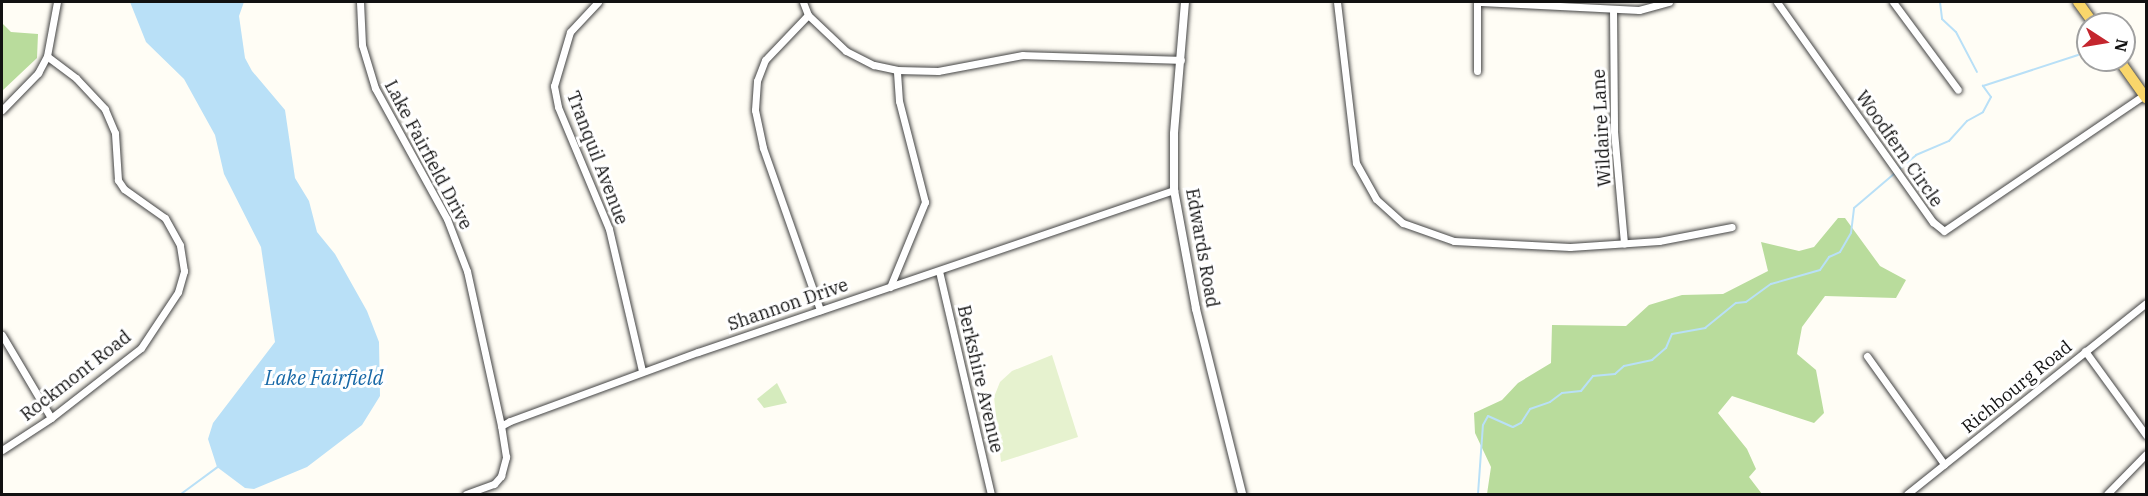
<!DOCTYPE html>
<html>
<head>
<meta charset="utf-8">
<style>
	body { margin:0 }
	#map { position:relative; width:2148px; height:496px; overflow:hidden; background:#fffdf5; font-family:"IBM Plex Serif",serif }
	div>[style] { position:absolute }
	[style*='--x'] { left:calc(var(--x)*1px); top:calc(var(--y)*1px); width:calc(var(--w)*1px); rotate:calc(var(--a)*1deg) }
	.green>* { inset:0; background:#d5ebbd }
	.forest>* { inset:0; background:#b9dc9c }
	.pitch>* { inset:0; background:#e6f2cf }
	.water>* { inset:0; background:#b9e0f7 }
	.stream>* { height:2px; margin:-1px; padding:0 1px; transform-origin:1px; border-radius:1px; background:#b9e0f7 }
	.roads { filter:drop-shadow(0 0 2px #444) drop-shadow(0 0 2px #444) }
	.minor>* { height:7px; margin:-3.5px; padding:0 3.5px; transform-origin:3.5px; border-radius:3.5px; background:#fff }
	.tertiary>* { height:8px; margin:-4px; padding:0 4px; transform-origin:4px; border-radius:4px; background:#fff }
	.primary>* { height:10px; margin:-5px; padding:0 5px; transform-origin:5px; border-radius:5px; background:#f9d66b }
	span { translate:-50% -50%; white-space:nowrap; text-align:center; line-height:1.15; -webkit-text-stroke:6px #fff; paint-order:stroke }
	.street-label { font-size:18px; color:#111 }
	.water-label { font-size:20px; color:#1768a6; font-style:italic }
	.frame { position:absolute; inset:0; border:3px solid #111; pointer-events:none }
	.north { position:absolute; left:2076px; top:12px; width:60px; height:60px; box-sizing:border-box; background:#fff; border:2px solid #a0a0a0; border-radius:50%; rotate:102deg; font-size:16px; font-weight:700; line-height:24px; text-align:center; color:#111 }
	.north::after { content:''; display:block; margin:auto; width:21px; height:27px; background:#c4262e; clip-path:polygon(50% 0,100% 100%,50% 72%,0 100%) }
</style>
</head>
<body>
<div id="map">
	<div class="green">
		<i style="clip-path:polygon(777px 383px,787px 403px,764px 408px,757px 399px)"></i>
	</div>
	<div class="forest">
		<i style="clip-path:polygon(2px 23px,11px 32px,38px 34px,37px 58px,2px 91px)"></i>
		<i style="clip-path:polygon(1838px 218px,1845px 218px,1880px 266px,1906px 280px,1896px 298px,1825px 296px,1802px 327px,1797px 354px,1816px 370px,1824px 413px,1814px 423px,1732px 396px,1718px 413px,1747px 449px,1756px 469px,1749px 477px,1762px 494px,1487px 494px,1491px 467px,1475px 433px,1474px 413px,1502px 400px,1518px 383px,1551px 363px,1552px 325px,1626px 326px,1649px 305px,1682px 295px,1723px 294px,1768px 271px,1761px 242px,1799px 251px,1814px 247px)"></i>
	</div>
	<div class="pitch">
		<i style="clip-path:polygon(1052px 355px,1078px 437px,1001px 462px,994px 397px,1000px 382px,1012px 371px)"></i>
	</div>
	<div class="water">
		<i style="clip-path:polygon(130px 2px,244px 2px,239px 16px,245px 58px,252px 71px,285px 110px,295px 178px,309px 201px,317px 232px,335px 254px,367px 311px,379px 342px,380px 396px,362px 425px,307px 467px,254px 489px,245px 488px,217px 467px,208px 439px,213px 423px,275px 342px,261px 247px,224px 174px,215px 135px,184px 79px,146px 42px)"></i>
	</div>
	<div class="stream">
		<i style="--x:1940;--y:2;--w:17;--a:83"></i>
		<i style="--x:1942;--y:19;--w:19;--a:43"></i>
		<i style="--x:1956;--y:32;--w:45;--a:62.3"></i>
		<i style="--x:1899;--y:169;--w:22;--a:-39"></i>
		<i style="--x:1916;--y:155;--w:36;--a:-23"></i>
		<i style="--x:1949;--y:141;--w:27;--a:-48"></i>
		<i style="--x:1967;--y:121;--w:18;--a:-29"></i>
		<i style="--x:1983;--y:112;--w:17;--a:-62"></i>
		<i style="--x:1991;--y:97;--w:14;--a:-126"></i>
		<i style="--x:1983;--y:86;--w:100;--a:-18.1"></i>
		<i style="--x:181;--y:494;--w:47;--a:-36.4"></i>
		<i style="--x:1478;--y:494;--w:69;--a:-85.9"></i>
		<i style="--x:1483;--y:425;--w:10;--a:-61"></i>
		<i style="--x:1488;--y:416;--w:27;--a:24"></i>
		<i style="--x:1513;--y:427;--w:9;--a:-27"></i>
		<i style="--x:1521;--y:423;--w:17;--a:-57"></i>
		<i style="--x:1530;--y:409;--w:21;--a:-19"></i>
		<i style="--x:1550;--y:402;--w:15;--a:-37"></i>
		<i style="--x:1562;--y:393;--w:19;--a:-6"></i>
		<i style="--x:1581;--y:391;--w:19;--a:-51"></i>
		<i style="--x:1593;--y:376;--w:22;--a:-5"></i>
		<i style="--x:1615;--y:374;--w:12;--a:-42"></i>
		<i style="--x:1624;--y:366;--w:29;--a:-12"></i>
		<i style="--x:1652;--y:360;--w:18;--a:-41"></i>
		<i style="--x:1666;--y:348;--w:15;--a:-67"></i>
		<i style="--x:1672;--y:334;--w:34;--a:-10"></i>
		<i style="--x:1705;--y:328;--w:40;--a:-39"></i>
		<i style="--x:1736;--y:303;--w:10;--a:-6"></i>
		<i style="--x:1746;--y:302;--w:31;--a:-36"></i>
		<i style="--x:1771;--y:284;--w:51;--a:-15.9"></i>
		<i style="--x:1820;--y:270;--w:16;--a:-55"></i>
		<i style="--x:1829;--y:257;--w:12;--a:-24"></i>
		<i style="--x:1840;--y:252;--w:22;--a:-60"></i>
		<i style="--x:1851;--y:233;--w:25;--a:-83"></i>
		<i style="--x:1854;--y:208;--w:54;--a:-40.5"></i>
	</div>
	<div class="roads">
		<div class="minor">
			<i style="--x:360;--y:2;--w:43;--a:87.3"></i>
			<i style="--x:362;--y:45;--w:45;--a:73.2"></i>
			<i style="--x:375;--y:88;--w:149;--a:61.2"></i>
			<i style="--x:447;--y:219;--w:56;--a:69"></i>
			<i style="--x:467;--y:271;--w:159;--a:77.6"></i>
			<i style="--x:598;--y:2;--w:41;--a:133"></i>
			<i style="--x:570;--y:32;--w:56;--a:106.5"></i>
			<i style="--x:554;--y:86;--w:21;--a:79"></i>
			<i style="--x:558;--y:107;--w:132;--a:67.3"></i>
			<i style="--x:609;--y:229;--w:146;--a:76.9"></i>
			<i style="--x:803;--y:2;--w:14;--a:69"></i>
			<i style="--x:808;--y:15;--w:52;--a:43.5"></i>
			<i style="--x:846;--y:51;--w:31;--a:27"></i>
			<i style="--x:874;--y:65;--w:24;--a:12"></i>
			<i style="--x:897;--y:70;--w:41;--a:1.4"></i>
			<i style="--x:938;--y:71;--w:86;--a:-10.7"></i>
			<i style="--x:1023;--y:55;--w:158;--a:1.8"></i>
			<i style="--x:1337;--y:2;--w:162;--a:83.3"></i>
			<i style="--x:1356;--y:163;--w:41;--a:60.9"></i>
			<i style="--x:1376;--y:199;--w:36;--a:42"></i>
			<i style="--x:1403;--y:223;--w:54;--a:19.4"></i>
			<i style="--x:1454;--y:241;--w:116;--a:3"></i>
			<i style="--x:1570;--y:247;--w:89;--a:-3.9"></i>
			<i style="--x:1659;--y:241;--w:74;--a:-10.9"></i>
			<i style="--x:1481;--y:2;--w:158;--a:2.9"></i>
			<i style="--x:1639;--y:10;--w:31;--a:-15"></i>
			<i style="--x:1777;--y:2;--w:270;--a:54.7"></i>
			<i style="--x:1933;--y:222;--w:14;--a:39"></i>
			<i style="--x:1944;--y:231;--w:242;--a:-34.2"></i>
			<i style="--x:1893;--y:2;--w:109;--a:53.5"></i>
			<i style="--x:1613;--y:9;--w:122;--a:89.5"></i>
			<i style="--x:1614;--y:131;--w:113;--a:84.9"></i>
			<i style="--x:808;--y:15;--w:62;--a:133.7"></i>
			<i style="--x:765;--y:60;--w:22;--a:111"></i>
			<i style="--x:757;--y:81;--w:29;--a:94"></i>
			<i style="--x:755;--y:110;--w:39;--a:78"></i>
			<i style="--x:763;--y:148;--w:172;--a:70.6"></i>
			<i style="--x:1477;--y:71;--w:69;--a:-90"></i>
			<i style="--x:2;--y:110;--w:52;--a:-45.8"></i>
			<i style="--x:38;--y:73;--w:19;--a:-62"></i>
			<i style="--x:47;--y:56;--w:55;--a:-79.5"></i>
			<i style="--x:939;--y:271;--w:229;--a:76.9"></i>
			<i style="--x:890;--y:287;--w:92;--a:-67.6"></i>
			<i style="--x:925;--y:202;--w:104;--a:-104.4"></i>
			<i style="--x:899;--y:101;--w:31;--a:-94"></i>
			<i style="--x:2;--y:335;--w:96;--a:59.4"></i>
			<i style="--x:2085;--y:351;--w:104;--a:54"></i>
			<i style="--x:1867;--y:356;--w:133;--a:54.5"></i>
			<i style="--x:2;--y:450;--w:59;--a:-33.1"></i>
			<i style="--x:51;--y:418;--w:114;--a:-37.9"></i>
			<i style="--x:141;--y:348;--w:67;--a:-56.5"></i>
			<i style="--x:178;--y:292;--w:22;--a:-74"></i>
			<i style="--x:184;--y:271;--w:26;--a:-99"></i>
			<i style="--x:180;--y:245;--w:31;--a:-119"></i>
			<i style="--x:165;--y:218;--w:50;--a:-144.7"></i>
			<i style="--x:124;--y:189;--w:11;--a:-124"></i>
			<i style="--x:118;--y:180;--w:47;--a:-93.7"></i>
			<i style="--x:115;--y:133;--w:26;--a:-113"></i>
			<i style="--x:105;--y:109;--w:42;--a:-133.1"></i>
			<i style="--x:76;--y:78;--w:36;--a:-143"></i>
			<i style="--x:466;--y:494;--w:30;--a:-20"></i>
			<i style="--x:494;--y:484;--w:11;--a:-49"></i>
			<i style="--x:501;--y:476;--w:20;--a:-75"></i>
			<i style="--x:506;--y:457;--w:31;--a:-99"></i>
			<i style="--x:501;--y:426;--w:10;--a:-29"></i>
			<i style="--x:510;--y:421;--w:200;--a:-20.2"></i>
			<i style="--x:698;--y:352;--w:503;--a:-18.8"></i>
			<i style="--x:1907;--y:494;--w:306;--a:-38.6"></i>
			<i style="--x:2107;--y:494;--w:56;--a:-45.7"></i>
		</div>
		<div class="tertiary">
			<i style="--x:1185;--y:2;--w:132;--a:94.8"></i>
			<i style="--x:1174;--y:134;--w:56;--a:90"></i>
			<i style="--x:1174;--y:190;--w:121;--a:79.5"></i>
			<i style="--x:1196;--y:309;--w:191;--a:76"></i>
		</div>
		<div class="primary">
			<i style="--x:2078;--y:2;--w:27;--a:54"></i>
			<i style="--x:2119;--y:60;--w:47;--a:54.6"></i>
		</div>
	</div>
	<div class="street-label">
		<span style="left:1602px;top:128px;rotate:-93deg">Wildaire Lane</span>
		<span style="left:1899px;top:149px;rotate:55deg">Woodfern Circle</span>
		<span style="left:428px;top:155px;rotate:62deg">Lake Fairfield Drive</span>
		<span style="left:597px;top:158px;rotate:69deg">Tranquil Avenue</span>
		<span style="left:1202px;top:248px;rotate:80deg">Edwards Road</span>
		<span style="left:788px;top:305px;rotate:-19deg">Shannon Drive</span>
		<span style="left:76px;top:376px;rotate:-38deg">Rockmont Road</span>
		<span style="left:980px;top:379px;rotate:77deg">Berkshire Avenue</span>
		<span style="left:2017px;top:387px;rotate:-39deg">Richbourg Road</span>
	</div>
	<div class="water-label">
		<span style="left:324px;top:377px">Lake Fairfield</span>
	</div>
	<div class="frame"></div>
	<div class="north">N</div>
</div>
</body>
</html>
